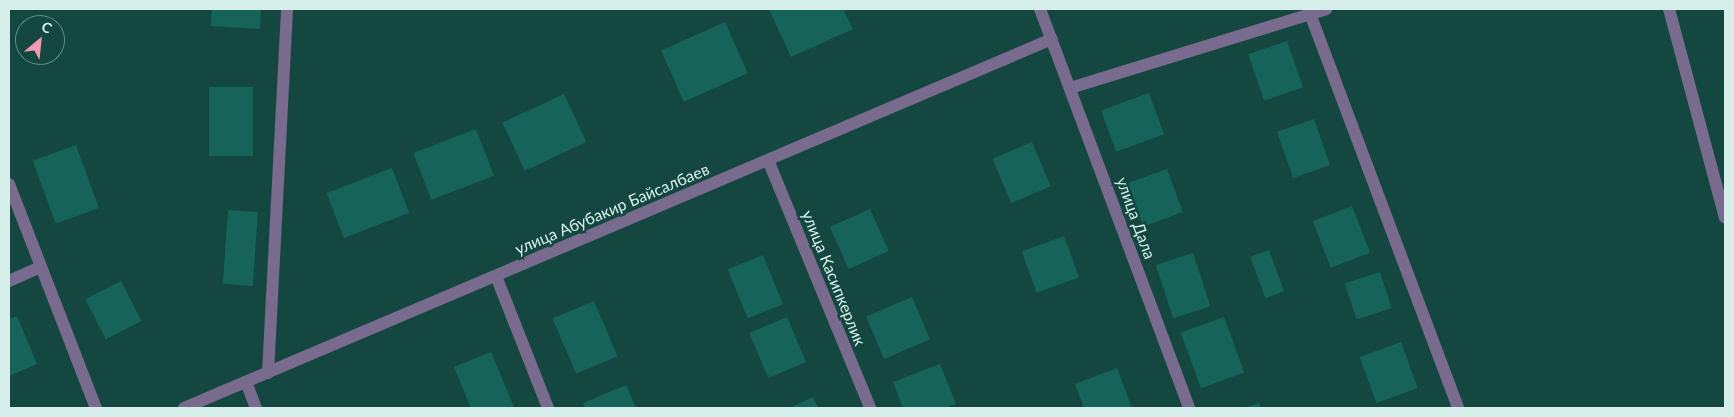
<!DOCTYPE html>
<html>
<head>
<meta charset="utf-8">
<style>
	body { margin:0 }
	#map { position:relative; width:1734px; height:417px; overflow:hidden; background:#154741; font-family:Lato,sans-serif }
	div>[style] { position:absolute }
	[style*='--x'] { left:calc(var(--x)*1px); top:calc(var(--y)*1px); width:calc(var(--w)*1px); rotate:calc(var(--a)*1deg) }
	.building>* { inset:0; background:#16635a; transform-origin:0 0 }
	.minor>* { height:12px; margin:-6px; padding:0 6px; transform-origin:6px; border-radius:6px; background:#796b8d }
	span { translate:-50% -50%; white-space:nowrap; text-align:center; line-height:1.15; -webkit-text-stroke:5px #154741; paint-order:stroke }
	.street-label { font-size:16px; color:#d6efea }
	.frame { position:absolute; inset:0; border:10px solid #d6efea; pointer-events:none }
	.north { position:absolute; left:15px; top:15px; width:50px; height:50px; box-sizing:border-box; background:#154741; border:1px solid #628a85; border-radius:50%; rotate:28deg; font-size:14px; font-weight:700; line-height:20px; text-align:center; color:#d6efea }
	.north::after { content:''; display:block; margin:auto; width:18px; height:22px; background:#f29ab0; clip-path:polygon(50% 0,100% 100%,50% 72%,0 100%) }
</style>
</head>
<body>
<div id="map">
	<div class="building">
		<i style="clip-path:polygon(212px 9px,261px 9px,260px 29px,211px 26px)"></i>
		<i style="clip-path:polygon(769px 9px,843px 9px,853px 29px,791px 57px)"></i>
		<i style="left:725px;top:22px;width:56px;height:70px;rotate:66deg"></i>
		<i style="left:1287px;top:41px;width:49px;height:41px;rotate:71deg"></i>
		<i style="left:209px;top:87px;width:44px;height:69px"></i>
		<i style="left:1149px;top:93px;width:44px;height:51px;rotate:70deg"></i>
		<i style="left:564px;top:94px;width:53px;height:68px;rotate:65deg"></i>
		<i style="left:1314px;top:119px;width:49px;height:39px;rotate:71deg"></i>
		<i style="left:476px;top:129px;width:50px;height:67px;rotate:69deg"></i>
		<i style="left:1032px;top:142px;width:48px;height:43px;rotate:67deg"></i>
		<i style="left:76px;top:145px;width:67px;height:46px;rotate:70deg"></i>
		<i style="left:392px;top:168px;width:48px;height:70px;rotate:69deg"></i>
		<i style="left:1167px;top:169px;width:46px;height:42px;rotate:70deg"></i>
		<i style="left:1352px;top:206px;width:50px;height:42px;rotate:69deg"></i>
		<i style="left:870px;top:209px;width:46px;height:44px;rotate:66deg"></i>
		<i style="left:228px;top:210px;width:30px;height:74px;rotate:4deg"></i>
		<i style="left:1064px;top:236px;width:44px;height:45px;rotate:70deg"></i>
		<i style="left:1269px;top:250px;width:44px;height:20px;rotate:70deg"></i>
		<i style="left:1193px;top:253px;width:56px;height:39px;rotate:72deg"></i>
		<i style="left:763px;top:255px;width:53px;height:38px;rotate:68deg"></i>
		<i style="left:1380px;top:272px;width:38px;height:37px;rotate:72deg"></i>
		<i style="left:121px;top:281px;width:45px;height:40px;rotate:63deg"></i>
		<i style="left:912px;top:297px;width:46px;height:50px;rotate:67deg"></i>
		<i style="left:594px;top:301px;width:60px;height:45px;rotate:67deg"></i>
		<i style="clip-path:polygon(17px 316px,37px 364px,9px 376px,9px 319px)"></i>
		<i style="left:787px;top:317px;width:49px;height:41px;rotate:67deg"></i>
		<i style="left:1224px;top:317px;width:59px;height:46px;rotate:70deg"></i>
		<i style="left:1401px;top:342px;width:49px;height:44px;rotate:70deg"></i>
		<i style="clip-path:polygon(491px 352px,514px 407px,512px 408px,471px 408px,454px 367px)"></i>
		<i style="clip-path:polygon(940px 364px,956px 404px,945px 408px,903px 408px,893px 382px)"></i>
		<i style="clip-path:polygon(1117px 368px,1132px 408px,1084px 408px,1075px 384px)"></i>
		<i style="clip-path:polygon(626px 385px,636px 408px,585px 408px,583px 403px)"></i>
		<i style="clip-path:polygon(813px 397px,818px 408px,789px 408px)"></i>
		<i style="clip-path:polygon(1259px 403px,1261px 408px,1244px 408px)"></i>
	</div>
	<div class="minor">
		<i style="--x:1040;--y:9;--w:426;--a:69.5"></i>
		<i style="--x:1669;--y:9;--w:216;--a:75"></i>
		<i style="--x:1309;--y:11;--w:424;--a:69.4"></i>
		<i style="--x:1070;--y:88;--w:268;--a:-17.1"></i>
		<i style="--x:768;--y:160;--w:268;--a:67.6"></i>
		<i style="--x:9;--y:184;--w:240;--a:68.8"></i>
		<i style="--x:496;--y:276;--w:142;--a:68.5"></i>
		<i style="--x:9;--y:281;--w:35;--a:-24"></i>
		<i style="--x:268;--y:373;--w:364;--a:-87"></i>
		<i style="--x:246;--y:382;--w:28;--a:69"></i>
		<i style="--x:184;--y:408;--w:943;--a:-23.03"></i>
	</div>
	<div class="street-label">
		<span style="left:612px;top:209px;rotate:-23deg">улица Абубакир Байсалбаев</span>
		<span style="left:1136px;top:218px;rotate:70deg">улица Дала</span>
		<span style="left:834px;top:278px;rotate:68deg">улица Касипкерлик</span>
	</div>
	<div class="frame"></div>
	<div class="north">С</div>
</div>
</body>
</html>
